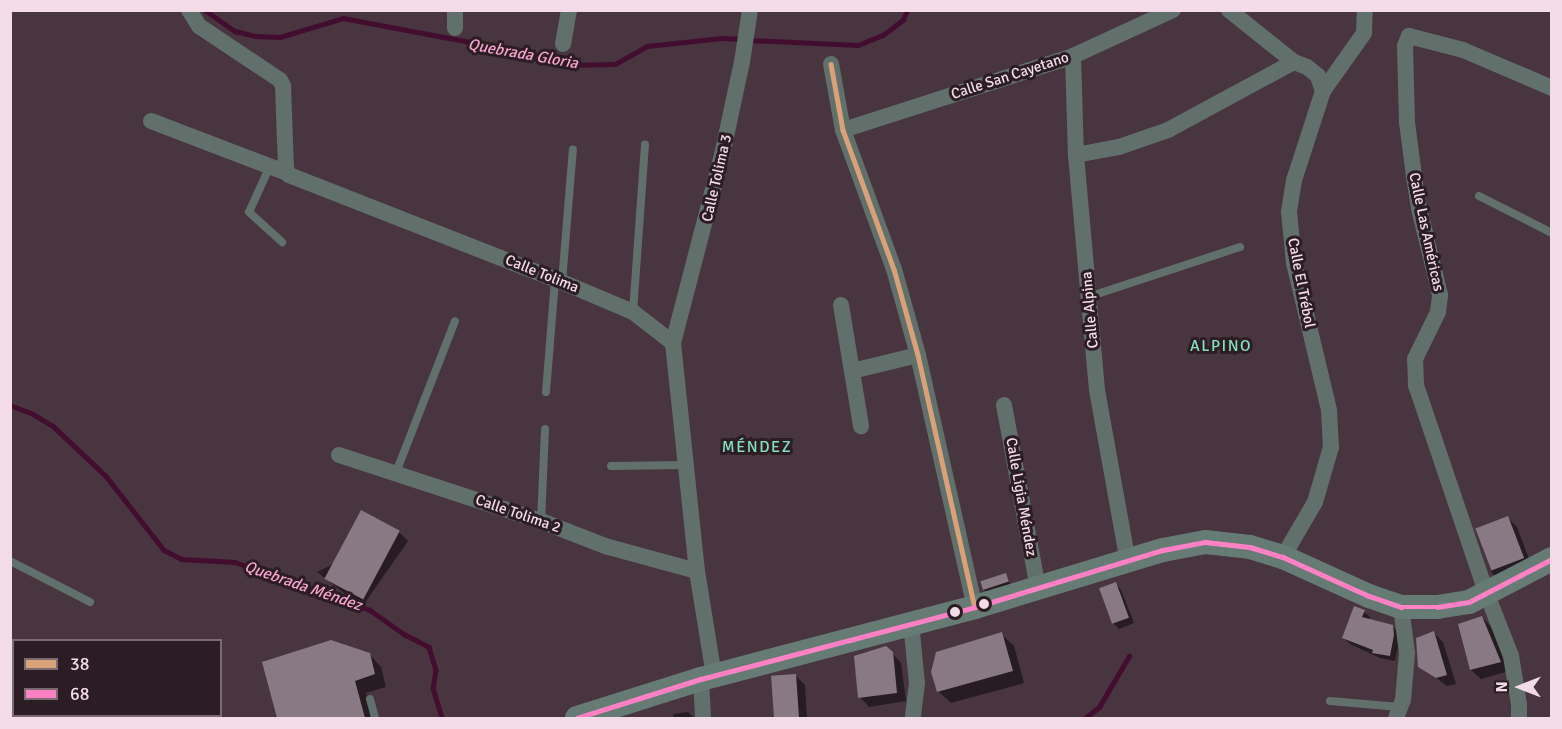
<!DOCTYPE html>
<html>
<head>
<meta charset="utf-8">
<style>
	body { margin:0 }
	#map { position:relative; width:1562px; height:729px; overflow:hidden; background:#48353f; font-family:Signika,sans-serif }
	div>[style] { position:absolute }
	[style*='--x'] { left:calc(var(--x)*1px); top:calc(var(--y)*1px); width:calc(var(--w)*1px); rotate:calc(var(--a)*1deg) }
	.shadow>* { inset:0; background:#0007 }
	.stream>* { height:4.5px; margin:-2.25px; padding:0 2.25px; transform-origin:2.25px; border-radius:2.25px; background:#430d2f }
	.building>* { inset:0; background:#887984; transform-origin:0 0 }
	.service>* { height:8px; margin:-4px; padding:0 4px; transform-origin:4px; border-radius:4px; background:#61706a }
	.minor>* { height:16px; margin:-8px; padding:0 8px; transform-origin:8px; border-radius:8px; background:#61706a }
	.secondary>* { height:24px; margin:-12px; padding:0 12px; transform-origin:12px; border-radius:12px; background:#677b75 }
	.bus-1>* { height:4.5px; margin:-2.25px; padding:0 2.25px; transform-origin:2.25px; border-radius:2.25px; background:#d9a179 }
	.bus-2>* { height:4.5px; margin:-2.25px; padding:0 2.25px; transform-origin:2.25px; border-radius:2.25px; background:#ff80c5 }
	.dots>* { width:16px; height:16px; translate:-50% -50%; box-sizing:border-box; border:3px solid #2c1c24; border-radius:50% }
	span { translate:-50% -50%; white-space:nowrap; text-align:center; line-height:1.15; -webkit-text-stroke:6px #2c1c24; paint-order:stroke }
	.street-label { font-size:15px; color:#f3dce7 }
	.water-label { font-size:16px; color:#f8a3ce; font-style:italic }
	.neighbourhood-label { font-size:16px; color:#85e0be; letter-spacing:1.5px }
	.frame { position:absolute; inset:0; border:12px solid #f3dce7; pointer-events:none }
	.legend { position:absolute; left:12px; top:639px; width:210px; height:78px; box-sizing:border-box; background:#2c1c24; border:2px solid #7c6972; margin:0; padding:8px 10px; list-style:none; font-size:18px; color:#f3dce7 }
	.legend li { display:flex; align-items:center; gap:12px; height:30px }
	.legend b { width:30px; border:2px solid #7c6972 }
	.north { position:absolute; left:1490px; top:657px; width:60px; height:60px; -webkit-text-stroke:4px #2c1c24; paint-order:stroke; rotate:270deg; font-size:16px; font-weight:700; line-height:24px; text-align:center; color:#f3dce7 }
	.north::after { content:''; display:block; margin:auto; width:21px; height:27px; background:#f3dce7; clip-path:polygon(50% 0,100% 100%,50% 72%,0 100%) }
</style>
</head>
<body>
<div id="map">
	<div class="shadow">
		<i style="clip-path:polygon(1508px 518px,1517px 527px,1532px 567px,1501px 582px,1492px 573px,1478px 530px)"></i>
		<i style="clip-path:polygon(399px 532px,408px 541px,362px 607px,317px 572px)"></i>
		<i style="clip-path:polygon(1006px 575px,1010px 584px,986px 592px,983px 589px)"></i>
		<i style="clip-path:polygon(1116px 584px,1121px 590px,1134px 623px,1119px 629px,1113px 623px)"></i>
		<i style="clip-path:polygon(1364px 612px,1370px 617px,1369px 620px,1392px 626px,1398px 632px,1399px 642px,1395px 661px,1380px 658px,1350px 644px,1344px 638px)"></i>
		<i style="clip-path:polygon(1482px 617px,1491px 627px,1509px 671px,1481px 679px,1471px 670px)"></i>
		<i style="clip-path:polygon(1434px 633px,1443px 642px,1456px 684px,1447px 686px,1420px 666px)"></i>
		<i style="clip-path:polygon(1001px 634px,1014px 646px,1024px 683px,951px 703px,938px 691px)"></i>
		<i style="clip-path:polygon(892px 653px,901px 663px,906px 701px,869px 707px,860px 697px)"></i>
		<i style="clip-path:polygon(369px 654px,381px 667px,386px 687px,366px 693px,373px 718px,279px 718px,264px 663px)"></i>
		<i style="clip-path:polygon(795px 675px,805px 685px,807px 718px,776px 718px,773px 677px)"></i>
		<i style="clip-path:polygon(688px 712px,694px 718px,674px 718px,673px 714px)"></i>
	</div>
	<div class="stream">
		<i style="--x:205;--y:10;--w:37;--a:35"></i>
		<i style="--x:235;--y:31;--w:21;--a:14"></i>
		<i style="--x:255;--y:36;--w:25;--a:2"></i>
		<i style="--x:280;--y:37;--w:66;--a:-16.8"></i>
		<i style="--x:343;--y:18;--w:156;--a:10.7"></i>
		<i style="--x:496;--y:47;--w:76;--a:13.7"></i>
		<i style="--x:570;--y:65;--w:45;--a:-1.3"></i>
		<i style="--x:615;--y:64;--w:37;--a:-29"></i>
		<i style="--x:647;--y:46;--w:75;--a:-6.1"></i>
		<i style="--x:722;--y:38;--w:19;--a:3"></i>
		<i style="--x:749;--y:40;--w:109;--a:2.6"></i>
		<i style="--x:858;--y:45;--w:27;--a:-22"></i>
		<i style="--x:883;--y:35;--w:25;--a:-37"></i>
		<i style="--x:903;--y:20;--w:11;--a:-68"></i>
		<i style="--x:10;--y:405;--w:25;--a:21"></i>
		<i style="--x:33;--y:414;--w:23;--a:31"></i>
		<i style="--x:53;--y:426;--w:73;--a:43.3"></i>
		<i style="--x:106;--y:476;--w:94;--a:51.9"></i>
		<i style="--x:164;--y:550;--w:20;--a:27"></i>
		<i style="--x:182;--y:559;--w:53;--a:3.2"></i>
		<i style="--x:235;--y:562;--w:143;--a:19.6"></i>
		<i style="--x:370;--y:610;--w:42;--a:35.2"></i>
		<i style="--x:404;--y:634;--w:28;--a:27"></i>
		<i style="--x:429;--y:647;--w:24;--a:73"></i>
		<i style="--x:436;--y:670;--w:18;--a:99"></i>
		<i style="--x:433;--y:688;--w:31;--a:73"></i>
		<i style="--x:1085;--y:718;--w:18;--a:-38"></i>
		<i style="--x:1099;--y:707;--w:59;--a:-59.5"></i>
	</div>
	<div class="building">
		<i style="left:361px;top:510px;width:44px;height:78px;rotate:28deg"></i>
		<i style="left:1508px;top:516px;width:45px;height:35px;rotate:69deg"></i>
		<i style="left:1006px;top:573px;width:9px;height:27px;rotate:72deg"></i>
		<i style="left:1116px;top:582px;width:38px;height:18px;rotate:70deg"></i>
		<i style="clip-path:polygon(1354px 606px,1365px 610px,1362px 617px,1393px 625px,1394px 635px,1390px 656px,1372px 653px,1373px 650px,1342px 638px)"></i>
		<i style="clip-path:polygon(1482px 616px,1501px 662px,1470px 670px,1458px 624px)"></i>
		<i style="clip-path:polygon(1434px 631px,1447px 675px,1436px 678px,1418px 667px,1416px 638px)"></i>
		<i style="clip-path:polygon(1002px 632px,1013px 671px,937px 692px,931px 672px,936px 652px)"></i>
		<i style="clip-path:polygon(331px 640px,370px 653px,375px 674px,355px 681px,365px 718px,277px 718px,262px 662px)"></i>
		<i style="clip-path:polygon(886px 646px,893px 652px,897px 693px,858px 698px,854px 656px)"></i>
		<i style="left:796px;top:674px;width:44px;height:25px;rotate:86deg"></i>
	</div>
	<div class="service">
		<i style="--x:269;--y:168;--w:48;--a:114.4"></i>
		<i style="--x:249;--y:212;--w:45;--a:42.3"></i>
		<i style="--x:1479;--y:196;--w:82;--a:26.9"></i>
		<i style="--x:562;--y:282;--w:133;--a:-85.3"></i>
		<i style="--x:1088;--y:297;--w:160;--a:-18.2"></i>
		<i style="--x:633;--y:312;--w:168;--a:-85.9"></i>
		<i style="--x:546;--y:392;--w:113;--a:-85.4"></i>
		<i style="--x:611;--y:466;--w:75;--a:-0.8"></i>
		<i style="--x:395;--y:475;--w:165;--a:-68.7"></i>
		<i style="--x:541;--y:521;--w:92;--a:-87.5"></i>
		<i style="--x:10;--y:561;--w:90;--a:27.1"></i>
		<i style="--x:10;--y:681;--w:4;--a:14"></i>
		<i style="--x:370;--y:699;--w:20;--a:75"></i>
		<i style="--x:1330;--y:701;--w:70;--a:4.9"></i>
	</div>
	<div class="minor">
		<i style="--x:189;--y:10;--w:19;--a:58"></i>
		<i style="--x:199;--y:26;--w:97;--a:33.7"></i>
		<i style="--x:280;--y:80;--w:7;--a:63"></i>
		<i style="--x:283;--y:86;--w:83;--a:87.9"></i>
		<i style="--x:286;--y:169;--w:7;--a:63"></i>
		<i style="--x:289;--y:175;--w:286;--a:21.4"></i>
		<i style="--x:555;--y:279;--w:85;--a:22.9"></i>
		<i style="--x:633;--y:312;--w:51;--a:37.8"></i>
		<i style="--x:673;--y:343;--w:229;--a:84"></i>
		<i style="--x:697;--y:571;--w:106;--a:80.8"></i>
		<i style="--x:1229;--y:10;--w:83;--a:38.7"></i>
		<i style="--x:1294;--y:62;--w:14;--a:21"></i>
		<i style="--x:1307;--y:67;--w:14;--a:39"></i>
		<i style="--x:1318;--y:76;--w:16;--a:72"></i>
		<i style="--x:1323;--y:91;--w:94;--a:108"></i>
		<i style="--x:1294;--y:180;--w:32;--a:99"></i>
		<i style="--x:1289;--y:212;--w:51;--a:84.4"></i>
		<i style="--x:1294;--y:263;--w:151;--a:76.6"></i>
		<i style="--x:1329;--y:410;--w:37;--a:87"></i>
		<i style="--x:1331;--y:447;--w:57;--a:106.2"></i>
		<i style="--x:1315;--y:502;--w:64;--a:120.2"></i>
		<i style="--x:455;--y:28;--w:18;--a:-90"></i>
		<i style="--x:563;--y:44;--w:35;--a:-80"></i>
		<i style="--x:1073;--y:56;--w:99;--a:88.3"></i>
		<i style="--x:1076;--y:155;--w:236;--a:84.9"></i>
		<i style="--x:1097;--y:390;--w:175;--a:79.8"></i>
		<i style="--x:831;--y:64;--w:67;--a:79.7"></i>
		<i style="--x:843;--y:130;--w:148;--a:69.9"></i>
		<i style="--x:894;--y:269;--w:89;--a:74.4"></i>
		<i style="--x:918;--y:355;--w:258;--a:77.3"></i>
		<i style="--x:1323;--y:91;--w:71;--a:-54.7"></i>
		<i style="--x:1364;--y:33;--w:23;--a:-88"></i>
		<i style="--x:151;--y:121;--w:146;--a:20.9"></i>
		<i style="--x:843;--y:130;--w:242;--a:-17.8"></i>
		<i style="--x:1073;--y:56;--w:110;--a:-24.7"></i>
		<i style="--x:1076;--y:155;--w:44;--a:-10.5"></i>
		<i style="--x:1119;--y:147;--w:52;--a:-19.1"></i>
		<i style="--x:1168;--y:130;--w:143;--a:-28.4"></i>
		<i style="--x:841;--y:305;--w:123;--a:80.6"></i>
		<i style="--x:673;--y:343;--w:194;--a:-75.4"></i>
		<i style="--x:722;--y:155;--w:95;--a:-77.9"></i>
		<i style="--x:742;--y:62;--w:53;--a:-81.3"></i>
		<i style="--x:852;--y:371;--w:68;--a:-13.6"></i>
		<i style="--x:1004;--y:405;--w:186;--a:79.5"></i>
		<i style="--x:339;--y:455;--w:213;--a:18.1"></i>
		<i style="--x:541;--y:521;--w:69;--a:21.3"></i>
		<i style="--x:605;--y:546;--w:95;--a:15.2"></i>
		<i style="--x:911;--y:623;--w:60;--a:84.3"></i>
		<i style="--x:917;--y:683;--w:35;--a:97"></i>
		<i style="--x:701;--y:679;--w:39;--a:87"></i>
		<i style="--x:1396;--y:718;--w:19;--a:-69"></i>
		<i style="--x:1403;--y:700;--w:47;--a:-85.1"></i>
		<i style="--x:1407;--y:653;--w:46;--a:-97.4"></i>
		<i style="--x:1519;--y:718;--w:14;--a:-90"></i>
		<i style="--x:1519;--y:704;--w:49;--a:-99.5"></i>
		<i style="--x:1511;--y:656;--w:69;--a:-111.3"></i>
		<i style="--x:1486;--y:592;--w:219;--a:-108.7"></i>
		<i style="--x:1416;--y:385;--w:26;--a:-92"></i>
		<i style="--x:1415;--y:359;--w:52;--a:-63.9"></i>
		<i style="--x:1438;--y:312;--w:17;--a:-83"></i>
		<i style="--x:1440;--y:295;--w:89;--a:-103.6"></i>
		<i style="--x:1419;--y:208;--w:32;--a:-99"></i>
		<i style="--x:1414;--y:176;--w:54;--a:-97.4"></i>
		<i style="--x:1407;--y:122;--w:76;--a:-91.5"></i>
		<i style="--x:1405;--y:46;--w:11;--a:-68"></i>
		<i style="--x:1409;--y:36;--w:56;--a:14.5"></i>
		<i style="--x:1463;--y:50;--w:97;--a:23.1"></i>
	</div>
	<div class="secondary">
		<i style="--x:577;--y:718;--w:130;--a:-17.5"></i>
		<i style="--x:701;--y:679;--w:283;--a:-14.7"></i>
		<i style="--x:975;--y:607;--w:196;--a:-16.9"></i>
		<i style="--x:1163;--y:550;--w:43;--a:-10.8"></i>
		<i style="--x:1205;--y:542;--w:45;--a:6.3"></i>
		<i style="--x:1250;--y:547;--w:34;--a:17"></i>
		<i style="--x:1283;--y:557;--w:94;--a:24.4"></i>
		<i style="--x:1369;--y:596;--w:34;--a:19"></i>
		<i style="--x:1401;--y:607;--w:36;--a:0"></i>
		<i style="--x:1437;--y:607;--w:32;--a:-9"></i>
		<i style="--x:1469;--y:602;--w:93;--a:-27.4"></i>
	</div>
	<div class="bus-1">
		<i style="--x:831;--y:64;--w:67;--a:79.7"></i>
		<i style="--x:843;--y:130;--w:148;--a:69.9"></i>
		<i style="--x:894;--y:269;--w:89;--a:74.4"></i>
		<i style="--x:918;--y:355;--w:258;--a:77.3"></i>
	</div>
	<div class="bus-2">
		<i style="--x:577;--y:718;--w:130;--a:-17.5"></i>
		<i style="--x:701;--y:679;--w:283;--a:-14.7"></i>
		<i style="--x:975;--y:607;--w:196;--a:-16.9"></i>
		<i style="--x:1163;--y:550;--w:43;--a:-10.8"></i>
		<i style="--x:1205;--y:542;--w:45;--a:6.3"></i>
		<i style="--x:1250;--y:547;--w:34;--a:17"></i>
		<i style="--x:1283;--y:557;--w:94;--a:24.4"></i>
		<i style="--x:1369;--y:596;--w:34;--a:19"></i>
		<i style="--x:1401;--y:607;--w:36;--a:0"></i>
		<i style="--x:1437;--y:607;--w:32;--a:-9"></i>
		<i style="--x:1469;--y:602;--w:93;--a:-27.4"></i>
	</div>
	<div class="dots">
		<i style="left:984px;top:604px;background:#f3dce7"></i>
		<i style="left:955px;top:612px;background:#f3dce7"></i>
	</div>
	<div class="street-label">
		<span style="left:1010px;top:76px;rotate:-18deg">Calle San Cayetano</span>
		<span style="left:717px;top:178px;rotate:-77deg">Calle Tolima 3</span>
		<span style="left:1426px;top:232px;rotate:78deg">Calle Las Américas</span>
		<span style="left:542px;top:274px;rotate:22deg">Calle Tolima</span>
		<span style="left:1301px;top:283px;rotate:79deg">Calle El Trébol</span>
		<span style="left:1090px;top:310px;rotate:-95deg">Calle Alpina</span>
		<span style="left:1021px;top:497px;rotate:80deg">Calle Ligia Méndez</span>
		<span style="left:518px;top:514px;rotate:19deg">Calle Tolima 2</span>
	</div>
	<div class="water-label">
		<span style="left:523px;top:54px;rotate:10deg">Quebrada Gloria</span>
		<span style="left:303px;top:586px;rotate:19deg">Quebrada Méndez</span>
	</div>
	<div class="neighbourhood-label">
		<span style="left:1221px;top:346px">ALPINO</span>
		<span style="left:757px;top:447px">MÉNDEZ</span>
	</div>
	<div class="frame"></div>
	<ul class="legend">
	<li><b style="height:8px;background:#d9a179"></b>38</li>
	<li><b style="height:8px;background:#ff80c5"></b>68</li>
	</ul>
	<div class="north">N</div>
</div>
</body>
</html>
